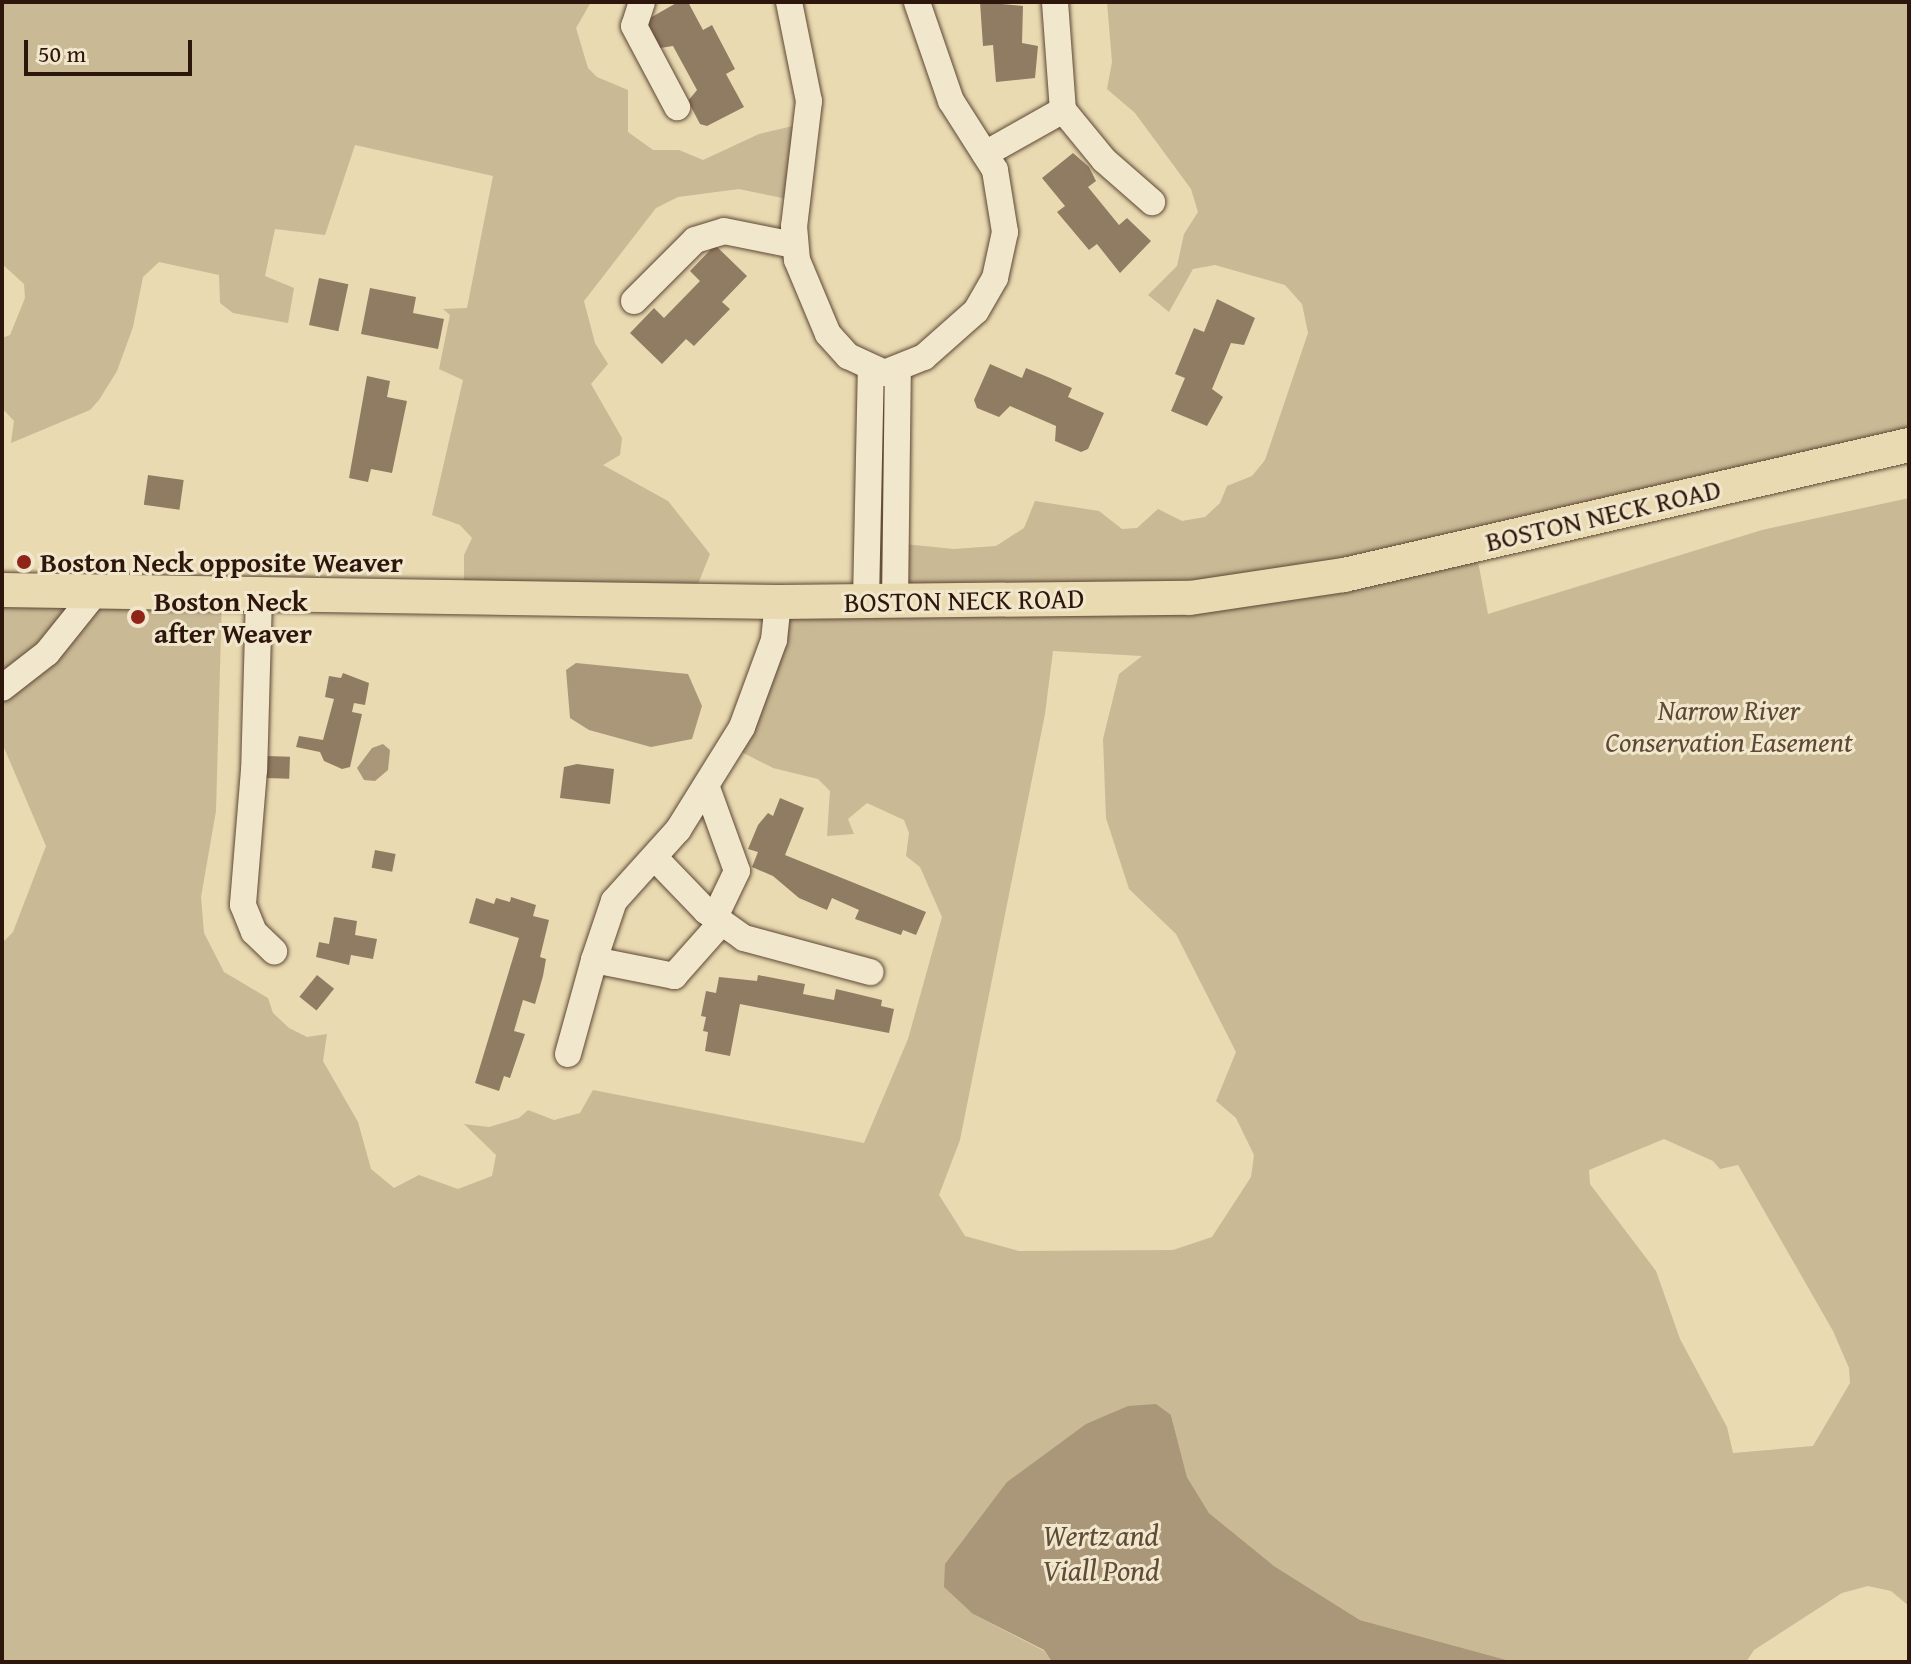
<!DOCTYPE html>
<html>
<head>
<meta charset="utf-8">
<style>
	body { margin:0 }
	#map { position:relative; width:1911px; height:1664px; overflow:hidden; background:#e9dab1; font-family:"Gentium Book Plus",serif }
	div>[style] { position:absolute }
	[style*='--x'] { left:calc(var(--x)*1px); top:calc(var(--y)*1px); width:calc(var(--w)*1px); rotate:calc(var(--a)*1deg) }
	.green>* { inset:0; background:#c9b995 }
	.water>* { inset:0; background:#aa9779 }
	.building>* { inset:0; background:#907c62; transform-origin:0 0 }
	.roads { filter:drop-shadow(0 0 2px #5e4735) drop-shadow(0 0 2px #5e4735) }
	.minor>* { height:26px; margin:-13px; padding:0 13px; transform-origin:13px; border-radius:13px; background:#f1e7cc }
	.major>* { height:34px; margin:-17px; padding:0 17px; transform-origin:17px; border-radius:17px; background:#e9dab1 }
	.dots>* { width:22px; height:22px; translate:-50% -50%; box-sizing:border-box; border:4px solid #f1e7cc; border-radius:50% }
	span { translate:-50% -50%; white-space:nowrap; text-align:center; line-height:1.15; -webkit-text-stroke:6px #f1e7cc; paint-order:stroke }
	.street-label { font-size:28px; color:#2f160c }
	.poi-label { font-size:28px; color:#2f160c; font-weight:700 }
	.left { translate:0 -50%; text-align:left }
	.park-label { font-size:28px; color:#5d4735; font-style:italic }
	.water-label { font-size:30px; color:#604a38; font-style:italic }
	.frame { position:absolute; inset:0; border:4px solid #2f160c; pointer-events:none }
	.scale { position:absolute; left:24px; top:40px; width:168px; height:36px; box-sizing:border-box; border:4px solid #2f160c; border-top:0; padding-left:10px; font-size:24px; line-height:28px; white-space:nowrap; color:#2f160c; -webkit-text-stroke:6px #f1e7cc; paint-order:stroke }
</style>
</head>
<body>
<div id="map">
	<div class="green">
		<i style="clip-path:polygon(2px 2px,591px 2px,576px 28px,588px 68px,597px 77px,628px 90px,628px 132px,653px 150px,679px 150px,703px 160px,759px 134px,810px 122px,801px 202px,739px 189px,678px 197px,656px 208px,584px 301px,595px 343px,608px 364px,591px 384px,622px 438px,620px 455px,603px 465px,668px 501px,710px 554px,692px 599px,464px 597px,464px 555px,472px 538px,460px 525px,432px 515px,463px 380px,439px 369px,450px 315px,443px 309px,467px 308px,493px 176px,355px 145px,325px 235px,275px 229px,265px 276px,294px 288px,288px 323px,233px 313px,220px 303px,219px 275px,159px 262px,143px 277px,133px 327px,117px 371px,99px 400px,90px 410px,11px 443px,14px 421px,2px 408px,2px 338px,10px 335px,25px 298px,24px 284px,2px 264px)"></i>
		<i style="clip-path:polygon(evenodd,1107px 2px,1909px 2px,1909px 448px,1477px 556px,1488px 614px,1762px 530px,1909px 498px,1909px 1606px,1891px 1591px,1868px 1586px,1842px 1593px,1754px 1650px,1746px 1662px,1514px 1662px,1360px 1620px,1274px 1566px,1209px 1513px,1187px 1477px,1171px 1415px,1086px 1424px,1070px 1440px,973px 1614px,1044px 1651px,1052px 1662px,2px 1662px,2px 943px,13px 932px,46px 846px,2px 743px,2px 591px,222px 597px,216px 811px,201px 897px,204px 933px,224px 972px,268px 998px,273px 1013px,289px 1028px,307px 1037px,327px 1034px,323px 1061px,358px 1122px,371px 1169px,394px 1188px,419px 1175px,458px 1189px,492px 1176px,496px 1155px,464px 1124px,489px 1127px,519px 1118px,528px 1110px,554px 1120px,580px 1113px,593px 1090px,864px 1143px,908px 1039px,942px 917px,920px 867px,906px 856px,909px 833px,904px 820px,867px 803px,848px 819px,854px 834px,827px 836px,830px 791px,818px 779px,773px 768px,736px 749px,778px 608px,875px 606px,880px 513px,890px 511px,904px 544px,954px 549px,996px 546px,1024px 528px,1035px 501px,1099px 511px,1122px 529px,1137px 528px,1158px 509px,1182px 521px,1205px 517px,1220px 503px,1227px 486px,1252px 476px,1265px 460px,1308px 333px,1302px 304px,1285px 285px,1215px 265px,1193px 269px,1169px 312px,1148px 295px,1177px 266px,1184px 234px,1198px 212px,1191px 189px,1135px 113px,1107px 89px,1112px 62px,1107px 2px,1053px 651px,1142px 656px,1119px 674px,1103px 739px,1106px 818px,1129px 889px,1176px 934px,1236px 1052px,1216px 1101px,1236px 1118px,1254px 1155px,1251px 1177px,1212px 1237px,1173px 1250px,1019px 1251px,965px 1236px,939px 1195px,960px 1140px,1045px 714px,1053px 651px,1107px 2px,1664px 1139px,1713px 1161px,1720px 1169px,1738px 1165px,1833px 1331px,1849px 1368px,1850px 1383px,1813px 1446px,1733px 1453px,1727px 1427px,1680px 1339px,1656px 1271px,1590px 1184px,1589px 1170px,1664px 1139px)"></i>
	</div>
	<div class="water">
		<i style="clip-path:polygon(576px 663px,688px 674px,702px 706px,692px 739px,651px 747px,589px 730px,570px 718px,566px 670px)"></i>
		<i style="clip-path:polygon(383px 744px,390px 750px,388px 770px,375px 781px,364px 780px,357px 768px,372px 748px)"></i>
		<i style="clip-path:polygon(1156px 1404px,1171px 1415px,1187px 1477px,1209px 1513px,1274px 1566px,1360px 1620px,1514px 1662px,1052px 1662px,1044px 1650px,973px 1614px,944px 1587px,945px 1564px,1007px 1482px,1086px 1424px,1128px 1406px)"></i>
	</div>
	<div class="building">
		<i style="clip-path:polygon(678px 2px,688px 2px,703px 30px,712px 25px,735px 69px,726px 74px,744px 107px,707px 126px,700px 124px,688px 101px,697px 90px,673px 46px,660px 48px,648px 24px,650px 18px)"></i>
		<i style="clip-path:polygon(980px 2px,1023px 6px,1022px 43px,1038px 46px,1035px 78px,996px 82px,993px 45px,983px 46px)"></i>
		<i style="clip-path:polygon(1073px 153px,1089px 167px,1096px 181px,1088px 187px,1119px 225px,1127px 218px,1151px 241px,1120px 273px,1097px 244px,1089px 250px,1057px 212px,1065px 206px,1042px 178px)"></i>
		<i style="clip-path:polygon(715px 245px,747px 276px,722px 302px,730px 309px,694px 346px,686px 339px,662px 364px,630px 333px,654px 308px,664px 318px,700px 281px,690px 271px)"></i>
		<i style="left:319px;top:278px;width:30px;height:48px;rotate:12deg"></i>
		<i style="clip-path:polygon(370px 288px,416px 297px,413px 313px,444px 319px,438px 349px,361px 334px)"></i>
		<i style="clip-path:polygon(1217px 299px,1255px 318px,1244px 345px,1231px 343px,1212px 389px,1223px 397px,1207px 426px,1171px 411px,1185px 378px,1175px 374px,1194px 328px,1204px 332px)"></i>
		<i style="clip-path:polygon(990px 364px,1022px 378px,1026px 368px,1050px 378px,1072px 388px,1068px 397px,1104px 413px,1088px 449px,1081px 452px,1055px 441px,1056px 426px,1010px 406px,999px 417px,977px 408px,974px 400px)"></i>
		<i style="clip-path:polygon(367px 376px,390px 381px,387px 397px,407px 401px,392px 473px,371px 469px,368px 482px,349px 478px)"></i>
		<i style="left:148px;top:475px;width:36px;height:30px;rotate:8deg"></i>
		<i style="clip-path:polygon(343px 673px,369px 683px,365px 705px,354px 703px,352px 712px,362px 714px,350px 767px,342px 769px,324px 761px,320px 752px,296px 747px,299px 736px,323px 740px,334px 699px,325px 697px,329px 676px,341px 678px)"></i>
		<i style="left:266px;top:756px;width:24px;height:22px;rotate:2deg"></i>
		<i style="clip-path:polygon(577px 764px,614px 769px,610px 804px,560px 798px,564px 767px)"></i>
		<i style="clip-path:polygon(780px 798px,804px 808px,785px 855px,926px 912px,916px 935px,903px 930px,901px 935px,855px 919px,859px 910px,832px 898px,827px 910px,799px 898px,773px 876px,752px 867px,758px 852px,748px 849px,758px 825px,768px 813px,773px 816px)"></i>
		<i style="left:375px;top:850px;width:21px;height:18px;rotate:11deg"></i>
		<i style="clip-path:polygon(511px 897px,536px 905px,533px 916px,549px 920px,540px 957px,546px 959px,543px 976px,535px 1004px,523px 1000px,514px 1031px,525px 1034px,510px 1078px,504px 1076px,499px 1091px,475px 1083px,519px 938px,469px 923px,476px 898px,494px 904px,496px 898px,510px 902px)"></i>
		<i style="clip-path:polygon(334px 917px,357px 921px,355px 935px,377px 939px,373px 959px,351px 955px,349px 965px,316px 957px,319px 942px,329px 944px)"></i>
		<i style="left:317px;top:975px;width:22px;height:28px;rotate:39deg"></i>
		<i style="clip-path:polygon(758px 975px,805px 984px,803px 994px,834px 1000px,836px 989px,882px 1000px,881px 1006px,894px 1009px,889px 1033px,740px 1004px,730px 1056px,705px 1051px,708px 1032px,703px 1031px,706px 1017px,701px 1016px,706px 991px,716px 993px,719px 977px,757px 981px)"></i>
	</div>
	<div class="roads">
		<div class="minor">
			<i style="--x:642;--y:2;--w:25;--a:108"></i>
			<i style="--x:634;--y:26;--w:92;--a:62"></i>
			<i style="--x:789;--y:2;--w:101;--a:78.6"></i>
			<i style="--x:809;--y:101;--w:126;--a:96.8"></i>
			<i style="--x:794;--y:226;--w:34;--a:85"></i>
			<i style="--x:797;--y:260;--w:80;--a:67.3"></i>
			<i style="--x:828;--y:334;--w:30;--a:48"></i>
			<i style="--x:848;--y:356;--w:40;--a:25"></i>
			<i style="--x:884;--y:373;--w:43;--a:-21.8"></i>
			<i style="--x:924;--y:357;--w:69;--a:-41.5"></i>
			<i style="--x:976;--y:311;--w:38;--a:-60"></i>
			<i style="--x:995;--y:278;--w:47;--a:-77.7"></i>
			<i style="--x:1005;--y:232;--w:63;--a:-99.2"></i>
			<i style="--x:995;--y:170;--w:82;--a:-122.5"></i>
			<i style="--x:951;--y:101;--w:105;--a:-109"></i>
			<i style="--x:1055;--y:2;--w:108;--a:85.8"></i>
			<i style="--x:1063;--y:110;--w:65;--a:50.6"></i>
			<i style="--x:1104;--y:160;--w:64;--a:41.2"></i>
			<i style="--x:985;--y:154;--w:90;--a:-29.4"></i>
			<i style="--x:634;--y:301;--w:86;--a:-45"></i>
			<i style="--x:695;--y:240;--w:30;--a:-17"></i>
			<i style="--x:724;--y:231;--w:71;--a:11.3"></i>
			<i style="--x:259;--y:596;--w:174;--a:91.6"></i>
			<i style="--x:254;--y:770;--w:135;--a:94.7"></i>
			<i style="--x:243;--y:905;--w:29;--a:68"></i>
			<i style="--x:254;--y:932;--w:28;--a:44"></i>
			<i style="--x:866;--y:601;--w:230;--a:-88.8"></i>
			<i style="--x:895;--y:603;--w:233;--a:-89.3"></i>
			<i style="--x:2;--y:688;--w:57;--a:-37.9"></i>
			<i style="--x:47;--y:653;--w:78;--a:-51.2"></i>
			<i style="--x:707;--y:788;--w:88;--a:70.1"></i>
			<i style="--x:737;--y:871;--w:51;--a:115.6"></i>
			<i style="--x:655;--y:858;--w:74;--a:46.1"></i>
			<i style="--x:706;--y:911;--w:47;--a:35.4"></i>
			<i style="--x:744;--y:938;--w:131;--a:15.1"></i>
			<i style="--x:594;--y:960;--w:62;--a:-71.3"></i>
			<i style="--x:614;--y:901;--w:96;--a:-48"></i>
			<i style="--x:678;--y:830;--w:121;--a:-58.1"></i>
			<i style="--x:742;--y:727;--w:93;--a:-69.8"></i>
			<i style="--x:774;--y:640;--w:38;--a:-84"></i>
			<i style="--x:568;--y:1054;--w:98;--a:-74.5"></i>
			<i style="--x:594;--y:960;--w:82;--a:11.3"></i>
			<i style="--x:674;--y:976;--w:72;--a:-48.4"></i>
		</div>
		<div class="major">
			<i style="--x:2;--y:590;--w:776;--a:0.89"></i>
			<i style="--x:778;--y:602;--w:412;--a:-0.6"></i>
			<i style="--x:1190;--y:598;--w:156;--a:-8.5"></i>
			<i style="--x:1344;--y:575;--w:580;--a:-12.96"></i>
		</div>
	</div>
	<div class="dots">
		<i style="left:24px;top:562px;background:#8f2418"></i>
		<i style="left:138px;top:617px;background:#8f2418"></i>
	</div>
	<div class="street-label">
		<span style="left:1603px;top:515px;rotate:-13deg">BOSTON NECK ROAD</span>
		<span style="left:964px;top:600px;rotate:-1deg">BOSTON NECK ROAD</span>
	</div>
	<div class="poi-label">
		<span class="left" style="left:40px;top:562px">Boston Neck opposite Weaver</span>
		<span class="left" style="left:154px;top:617px">Boston Neck<br>after Weaver</span>
	</div>
	<div class="park-label">
		<span style="left:1729px;top:726px">Narrow River<br>Conservation Easement</span>
	</div>
	<div class="water-label">
		<span style="left:1101px;top:1552px">Wertz and<br>Viall Pond</span>
	</div>
	<div class="frame"></div>
	<div class="scale">50 m</div>
</div>
</body>
</html>
